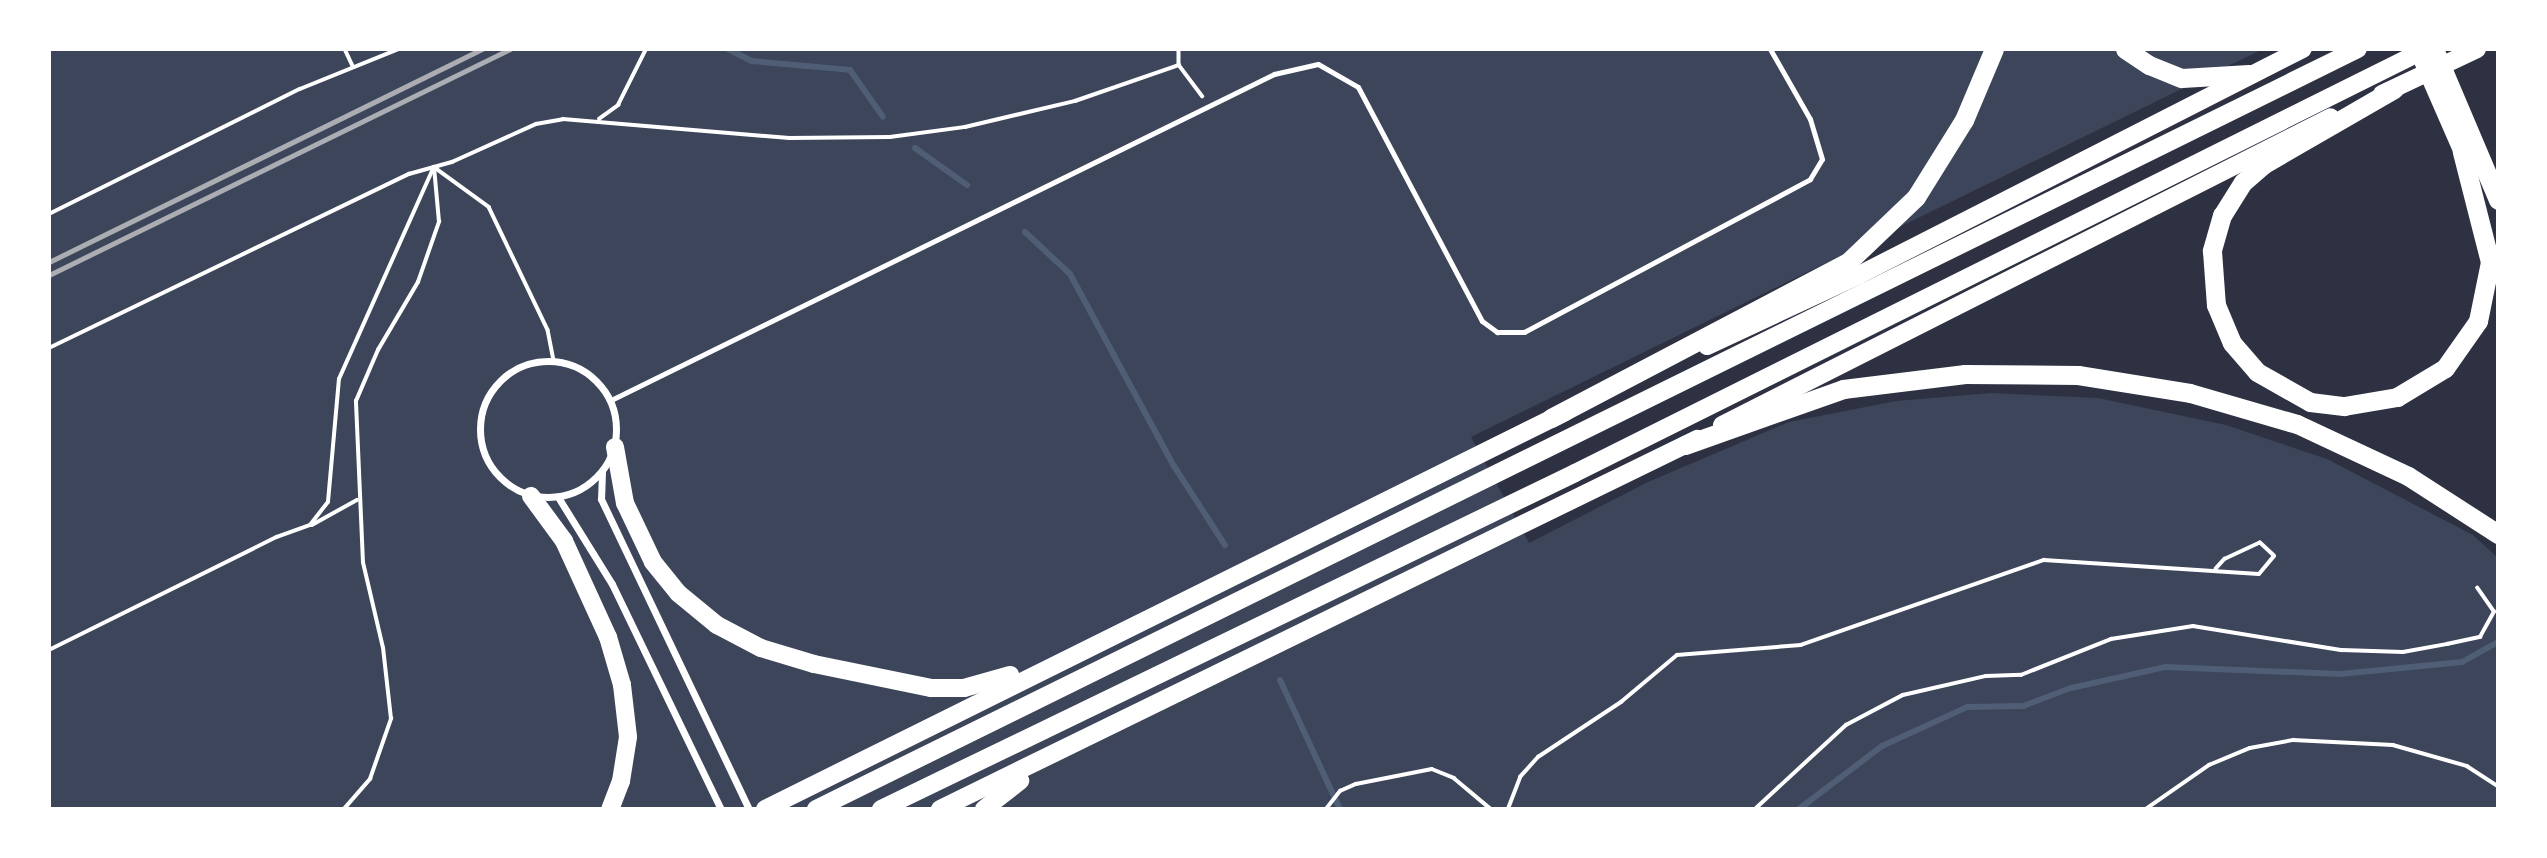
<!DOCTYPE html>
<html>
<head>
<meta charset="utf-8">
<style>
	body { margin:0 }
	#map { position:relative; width:2547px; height:858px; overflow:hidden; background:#2d3142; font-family:Signika,sans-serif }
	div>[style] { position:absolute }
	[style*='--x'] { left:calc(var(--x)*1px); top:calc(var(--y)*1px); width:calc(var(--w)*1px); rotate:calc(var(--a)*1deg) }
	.green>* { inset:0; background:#3c4559 }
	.stream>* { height:6px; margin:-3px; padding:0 3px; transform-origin:3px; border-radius:3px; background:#4f5d75 }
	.path>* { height:3.5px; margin:-1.75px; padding:0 1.75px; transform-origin:1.75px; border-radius:1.75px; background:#fff }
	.service>* { height:5px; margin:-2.5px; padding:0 2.5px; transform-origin:2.5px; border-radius:2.5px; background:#fff }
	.minor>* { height:7px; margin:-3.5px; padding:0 3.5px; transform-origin:3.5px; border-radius:3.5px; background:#fff }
	.minor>.ring { margin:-3.5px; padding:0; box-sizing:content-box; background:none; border:7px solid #fff; border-radius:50% }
	.trunk>* { height:18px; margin:-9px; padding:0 9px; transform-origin:9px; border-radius:9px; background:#fff }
	.motorway>* { height:19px; margin:-9.5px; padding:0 9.5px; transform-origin:9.5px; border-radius:9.5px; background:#fff }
	.rail>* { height:5px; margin:-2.5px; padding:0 2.5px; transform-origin:2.5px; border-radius:2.5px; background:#abadb3 }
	span { translate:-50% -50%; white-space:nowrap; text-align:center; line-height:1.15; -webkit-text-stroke:7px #fff; paint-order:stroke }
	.frame { position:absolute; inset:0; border:51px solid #fff; pointer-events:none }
</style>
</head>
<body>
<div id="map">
	<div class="green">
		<i style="clip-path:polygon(49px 49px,2263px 49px,1471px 437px,1529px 543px,1648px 482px,1789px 422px,1896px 401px,1991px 393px,2098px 398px,2226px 425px,2327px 459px,2473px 535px,2498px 558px,2498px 809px,49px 809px)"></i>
	</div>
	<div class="stream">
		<i style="--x:728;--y:49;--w:27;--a:27"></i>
		<i style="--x:752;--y:61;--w:98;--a:5.2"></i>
		<i style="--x:850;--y:70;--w:57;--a:54.9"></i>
		<i style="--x:915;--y:148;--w:64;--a:35.4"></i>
		<i style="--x:1025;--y:232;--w:62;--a:43"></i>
		<i style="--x:1070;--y:274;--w:218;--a:61.6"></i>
		<i style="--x:1174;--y:466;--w:94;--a:57.2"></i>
		<i style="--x:1280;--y:680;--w:142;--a:65.1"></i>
		<i style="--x:1799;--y:809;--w:104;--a:-37.2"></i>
		<i style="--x:1882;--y:746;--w:94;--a:-24.6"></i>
		<i style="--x:1967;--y:707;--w:56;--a:-1"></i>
		<i style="--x:2023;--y:706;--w:51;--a:-20.6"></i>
		<i style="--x:2071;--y:688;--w:96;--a:-12.6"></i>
		<i style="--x:2165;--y:667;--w:175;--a:2.3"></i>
		<i style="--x:2340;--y:674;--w:123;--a:-5.6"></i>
		<i style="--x:2462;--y:662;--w:41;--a:-29.1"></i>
	</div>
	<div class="path">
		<i style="--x:345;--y:49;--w:19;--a:65"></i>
		<i style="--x:1179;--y:49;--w:15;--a:90"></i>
		<i style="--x:599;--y:119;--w:24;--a:-36"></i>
		<i style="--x:618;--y:105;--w:63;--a:-63.4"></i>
		<i style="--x:434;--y:167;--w:68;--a:36"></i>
		<i style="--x:489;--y:207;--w:136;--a:64.4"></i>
		<i style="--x:548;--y:330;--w:31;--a:79"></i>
		<i style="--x:49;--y:214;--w:280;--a:-26.5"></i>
		<i style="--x:300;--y:89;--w:107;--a:-22"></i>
		<i style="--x:49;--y:348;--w:400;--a:-25.8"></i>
		<i style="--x:409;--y:174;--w:45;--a:-15.6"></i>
		<i style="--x:452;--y:162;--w:92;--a:-24.3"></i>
		<i style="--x:536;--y:124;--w:27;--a:-10"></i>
		<i style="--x:563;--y:119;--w:227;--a:4.8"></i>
		<i style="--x:789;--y:138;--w:101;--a:-0.6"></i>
		<i style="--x:890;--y:137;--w:76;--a:-7.6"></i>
		<i style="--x:965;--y:127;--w:113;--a:-13.3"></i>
		<i style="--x:1075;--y:101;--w:110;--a:-19.1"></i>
		<i style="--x:1179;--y:65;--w:39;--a:53"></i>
		<i style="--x:312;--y:525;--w:51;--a:-29.1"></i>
		<i style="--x:49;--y:650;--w:254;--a:-26.4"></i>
		<i style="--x:277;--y:537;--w:35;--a:-20"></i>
		<i style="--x:310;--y:525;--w:29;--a:-52"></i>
		<i style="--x:328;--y:502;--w:123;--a:-84.9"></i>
		<i style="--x:339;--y:379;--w:230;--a:-65.9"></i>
		<i style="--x:344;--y:809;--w:40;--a:-49"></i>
		<i style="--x:370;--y:779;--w:64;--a:-70.7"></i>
		<i style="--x:391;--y:719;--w:71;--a:-96.4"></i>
		<i style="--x:383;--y:648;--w:87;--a:-103.2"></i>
		<i style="--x:363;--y:563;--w:162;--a:-92.5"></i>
		<i style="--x:356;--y:401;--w:56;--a:-66.7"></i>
		<i style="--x:378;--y:350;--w:79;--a:-59.5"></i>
		<i style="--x:418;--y:282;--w:64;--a:-70.7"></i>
		<i style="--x:439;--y:222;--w:55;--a:-95.2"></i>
		<i style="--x:1326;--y:809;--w:23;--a:-52"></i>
		<i style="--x:1340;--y:791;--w:17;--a:-24"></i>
		<i style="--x:1356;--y:784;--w:77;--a:-11.2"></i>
		<i style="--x:1432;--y:769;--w:24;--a:22"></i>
		<i style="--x:1454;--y:778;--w:48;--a:40"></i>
		<i style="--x:1508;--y:809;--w:34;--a:-69"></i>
		<i style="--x:1520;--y:777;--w:27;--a:-48"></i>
		<i style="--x:1538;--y:757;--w:100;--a:-33.5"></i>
		<i style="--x:1621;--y:702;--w:73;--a:-40"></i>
		<i style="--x:1677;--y:655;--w:124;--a:-4.6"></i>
		<i style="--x:1801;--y:645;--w:257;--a:-19.3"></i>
		<i style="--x:2044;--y:560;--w:215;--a:3.7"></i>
		<i style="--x:2259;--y:574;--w:23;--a:-50"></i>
		<i style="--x:2274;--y:556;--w:19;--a:-137"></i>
		<i style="--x:2260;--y:543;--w:38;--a:155"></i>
		<i style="--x:2225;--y:559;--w:13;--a:132"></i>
		<i style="--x:1755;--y:809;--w:124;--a:-42.7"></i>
		<i style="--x:1846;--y:725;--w:64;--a:-27.8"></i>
		<i style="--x:1903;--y:695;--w:85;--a:-12.9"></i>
		<i style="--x:1986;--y:676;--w:35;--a:-2"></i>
		<i style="--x:2021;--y:675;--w:97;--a:-21.8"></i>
		<i style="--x:2111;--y:639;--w:83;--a:-9"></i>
		<i style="--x:2193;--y:626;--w:151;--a:9.2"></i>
		<i style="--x:2342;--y:650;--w:61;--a:1.9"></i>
		<i style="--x:2403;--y:652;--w:45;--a:-10.3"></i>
		<i style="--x:2447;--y:644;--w:34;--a:-12"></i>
		<i style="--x:2480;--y:637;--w:29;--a:-61"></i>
		<i style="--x:2494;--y:612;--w:29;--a:-125"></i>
		<i style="--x:2146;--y:809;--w:77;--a:-34.9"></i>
		<i style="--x:2209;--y:765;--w:44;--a:-22.5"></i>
		<i style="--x:2250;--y:748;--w:44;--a:-10.5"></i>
		<i style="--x:2293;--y:740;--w:100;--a:2.9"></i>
		<i style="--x:2393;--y:745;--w:77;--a:15.8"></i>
		<i style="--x:2467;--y:766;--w:37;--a:33"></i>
	</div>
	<div class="service">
		<i style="--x:611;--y:400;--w:739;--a:-26.18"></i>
		<i style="--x:1274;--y:74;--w:45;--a:-12.8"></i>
		<i style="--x:1318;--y:64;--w:46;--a:29.9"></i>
		<i style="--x:1358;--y:87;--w:265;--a:62.1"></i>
		<i style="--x:1482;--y:321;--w:19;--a:36"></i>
		<i style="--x:1497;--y:332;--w:27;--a:0"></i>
		<i style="--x:1524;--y:332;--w:324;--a:-28.1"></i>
		<i style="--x:1810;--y:179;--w:23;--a:-59"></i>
		<i style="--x:1822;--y:159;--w:42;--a:-106.7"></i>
		<i style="--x:1810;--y:119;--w:81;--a:-119.7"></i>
	</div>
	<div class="minor">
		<i class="ring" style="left:480px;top:361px;width:129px;height:129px"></i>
		<i style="--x:602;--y:472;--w:27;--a:92"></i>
		<i style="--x:601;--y:499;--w:344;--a:64.5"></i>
		<i style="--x:558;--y:497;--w:102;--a:58.2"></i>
		<i style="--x:612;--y:584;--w:250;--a:64.2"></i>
	</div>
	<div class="trunk">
		<i style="--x:2382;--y:94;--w:105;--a:-25.3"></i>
		<i style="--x:1707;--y:346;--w:168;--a:-25"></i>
		<i style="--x:1859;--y:275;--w:498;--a:-27"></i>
		<i style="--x:1722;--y:425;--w:682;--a:-26.83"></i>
		<i style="--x:615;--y:447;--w:57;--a:79.9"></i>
		<i style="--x:625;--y:503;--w:65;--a:64.6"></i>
		<i style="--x:653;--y:562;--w:40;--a:51"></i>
		<i style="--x:678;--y:593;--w:50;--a:39.4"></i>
		<i style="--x:717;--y:625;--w:50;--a:27.6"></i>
		<i style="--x:761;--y:648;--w:55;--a:16.8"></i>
		<i style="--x:814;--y:664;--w:119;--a:11.6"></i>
		<i style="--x:931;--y:688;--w:33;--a:0"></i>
		<i style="--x:964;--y:688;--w:48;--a:-15.8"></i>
		<i style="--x:531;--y:496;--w:56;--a:53.7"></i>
		<i style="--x:564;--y:541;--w:106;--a:65.4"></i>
		<i style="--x:608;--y:637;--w:50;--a:73.7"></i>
		<i style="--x:622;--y:685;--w:52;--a:83.4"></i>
		<i style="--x:628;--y:737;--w:45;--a:99"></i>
		<i style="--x:621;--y:781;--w:30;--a:111"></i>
		<i style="--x:765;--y:809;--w:893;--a:-26.39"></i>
		<i style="--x:816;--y:809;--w:1719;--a:-26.24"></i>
		<i style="--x:881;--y:809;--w:771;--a:-25.83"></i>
		<i style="--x:1575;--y:473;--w:951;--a:-26.48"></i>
		<i style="--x:940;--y:809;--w:843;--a:-26.05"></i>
		<i style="--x:984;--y:809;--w:46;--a:-37.9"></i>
	</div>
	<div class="motorway">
		<i style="--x:2125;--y:49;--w:29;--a:34"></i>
		<i style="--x:2149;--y:65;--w:35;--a:22"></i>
		<i style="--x:2182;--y:78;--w:67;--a:-3.4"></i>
		<i style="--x:2418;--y:49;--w:122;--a:66.4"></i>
		<i style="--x:2434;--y:49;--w:164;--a:67"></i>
		<i style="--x:2394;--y:89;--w:150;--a:150"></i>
		<i style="--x:2264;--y:164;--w:28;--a:139"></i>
		<i style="--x:2243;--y:182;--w:39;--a:122"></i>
		<i style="--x:2222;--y:215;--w:37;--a:106"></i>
		<i style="--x:2212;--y:251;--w:54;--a:85.8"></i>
		<i style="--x:2216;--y:305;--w:41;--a:67.2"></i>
		<i style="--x:2232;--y:343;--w:38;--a:49"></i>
		<i style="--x:2257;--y:372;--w:61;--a:29.5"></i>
		<i style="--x:2310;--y:402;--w:34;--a:7"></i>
		<i style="--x:2344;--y:406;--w:54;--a:-9.6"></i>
		<i style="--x:2397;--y:397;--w:56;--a:-31.1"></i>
		<i style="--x:2445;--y:368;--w:57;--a:-54.9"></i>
		<i style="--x:2478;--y:321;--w:60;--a:-78.5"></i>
		<i style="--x:2490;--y:262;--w:114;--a:-104.3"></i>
		<i style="--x:1551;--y:418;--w:335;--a:-27.7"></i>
		<i style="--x:1848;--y:262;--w:94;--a:-43.7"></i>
		<i style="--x:1916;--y:197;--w:91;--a:-58.1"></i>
		<i style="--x:1964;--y:120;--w:77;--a:-67.1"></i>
		<i style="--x:1685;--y:445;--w:168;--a:-19.5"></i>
		<i style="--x:1843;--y:389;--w:123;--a:-7"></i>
		<i style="--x:1965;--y:374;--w:113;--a:0.5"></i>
		<i style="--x:2078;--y:375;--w:113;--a:9.1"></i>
		<i style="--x:2190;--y:393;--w:111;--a:16.2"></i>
		<i style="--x:2297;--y:424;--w:123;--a:25.1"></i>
		<i style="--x:2408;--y:476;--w:107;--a:32.8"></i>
	</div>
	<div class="rail">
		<i style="--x:49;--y:262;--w:483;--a:-26.2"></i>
		<i style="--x:49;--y:275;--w:513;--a:-26.12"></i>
	</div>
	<div class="frame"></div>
</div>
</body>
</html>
